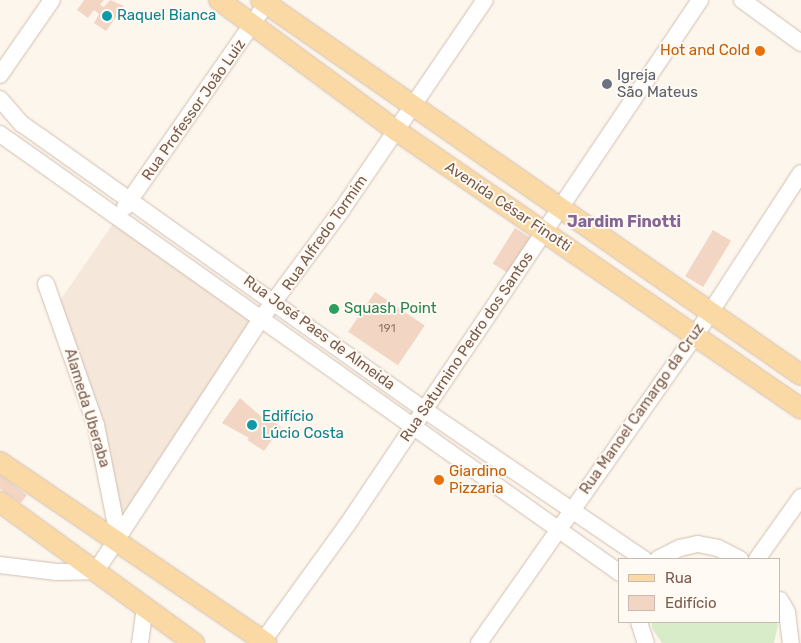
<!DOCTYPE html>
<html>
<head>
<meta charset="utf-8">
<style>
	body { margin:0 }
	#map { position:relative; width:801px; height:643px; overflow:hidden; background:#fdf6ec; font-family:Rubik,sans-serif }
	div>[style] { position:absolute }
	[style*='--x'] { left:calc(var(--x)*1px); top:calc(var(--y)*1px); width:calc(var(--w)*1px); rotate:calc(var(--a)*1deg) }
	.residential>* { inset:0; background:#f5e8da }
	.green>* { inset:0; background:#d8ecc9 }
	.building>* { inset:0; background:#f3d5c3; transform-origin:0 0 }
	.roads { filter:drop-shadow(0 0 1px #d1beb0) drop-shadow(0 0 1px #d1beb0) }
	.minor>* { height:16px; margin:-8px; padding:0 8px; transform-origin:8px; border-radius:8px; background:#fff }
	.major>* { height:20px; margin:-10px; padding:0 10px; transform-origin:10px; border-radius:10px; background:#fbd9a5 }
	.dots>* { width:14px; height:14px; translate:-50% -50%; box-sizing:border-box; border:2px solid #fffaf3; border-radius:50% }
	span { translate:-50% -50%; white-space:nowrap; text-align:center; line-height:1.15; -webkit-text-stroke:4px #fffaf3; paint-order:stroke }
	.number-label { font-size:12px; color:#987a6a }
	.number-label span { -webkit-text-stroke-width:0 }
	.culture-label { font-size:15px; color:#0d838f }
	.left { translate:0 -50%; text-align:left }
	.food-label { font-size:15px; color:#c56008 }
	.right { translate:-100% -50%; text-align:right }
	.worship-label { font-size:15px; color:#5b616d }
	.street-label { font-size:15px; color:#7a5c4d }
	.leisure-label { font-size:15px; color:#27864d }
	.neighbourhood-label { font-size:16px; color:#846695; font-weight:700 }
	.legend { position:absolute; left:618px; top:558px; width:162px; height:65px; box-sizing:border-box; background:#fffaf3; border:1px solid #cabbb1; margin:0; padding:6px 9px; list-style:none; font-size:15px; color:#7a5c4d }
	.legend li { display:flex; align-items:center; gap:10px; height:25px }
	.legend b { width:25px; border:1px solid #cabbb1 }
</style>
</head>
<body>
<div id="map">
	<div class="residential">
		<i style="clip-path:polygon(117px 218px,260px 320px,118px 535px,108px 473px,54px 309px)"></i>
	</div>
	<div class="green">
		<i style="clip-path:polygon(652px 622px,776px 622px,778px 625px,774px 643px,662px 643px,652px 628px)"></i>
	</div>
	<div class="building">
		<i style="clip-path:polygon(84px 0,104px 0,100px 5px,104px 7px,110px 0,124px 6px,106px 31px,94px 23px,99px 14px,94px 10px,88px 18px,77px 10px)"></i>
		<i style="left:515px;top:228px;width:19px;height:42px;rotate:32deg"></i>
		<i style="left:713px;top:230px;width:21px;height:54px;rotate:31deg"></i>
		<i style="left:375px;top:292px;width:60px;height:48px;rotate:34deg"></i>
		<i style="clip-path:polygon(240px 398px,263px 418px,265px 415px,281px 427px,264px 451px,247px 440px,249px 438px,222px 423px)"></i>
		<i style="clip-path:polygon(0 475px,27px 495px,21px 503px,0 489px)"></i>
	</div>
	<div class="roads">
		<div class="minor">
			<i style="--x:742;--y:0;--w:73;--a:36.1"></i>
			<i style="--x:0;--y:75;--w:91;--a:-55.3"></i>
			<i style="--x:0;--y:99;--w:33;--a:49"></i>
			<i style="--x:22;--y:124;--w:24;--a:35"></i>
			<i style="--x:42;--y:138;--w:468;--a:35.4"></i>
			<i style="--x:423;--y:409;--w:267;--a:34.2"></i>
			<i style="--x:0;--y:134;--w:760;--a:35.3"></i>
			<i style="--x:125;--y:207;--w:252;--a:-55.2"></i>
			<i style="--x:46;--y:284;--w:150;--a:70.5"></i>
			<i style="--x:96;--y:425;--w:112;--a:78.7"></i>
			<i style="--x:658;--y:559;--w:25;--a:-27"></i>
			<i style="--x:680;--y:548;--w:18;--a:-13"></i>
			<i style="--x:698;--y:544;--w:20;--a:11"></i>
			<i style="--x:718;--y:548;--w:25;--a:27"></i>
			<i style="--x:757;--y:559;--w:76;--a:-54.6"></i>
			<i style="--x:0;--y:565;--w:57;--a:7"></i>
			<i style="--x:57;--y:572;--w:39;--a:-1"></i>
			<i style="--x:96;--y:571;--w:300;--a:-56.8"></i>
			<i style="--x:260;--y:320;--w:136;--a:-53.4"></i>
			<i style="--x:341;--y:211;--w:255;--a:-55.7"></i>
			<i style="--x:780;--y:600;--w:14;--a:60"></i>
			<i style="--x:787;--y:612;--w:31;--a:83"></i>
			<i style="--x:639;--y:622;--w:22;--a:72"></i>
			<i style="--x:263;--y:641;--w:143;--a:-54.1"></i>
			<i style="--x:347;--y:525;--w:633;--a:-56.08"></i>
			<i style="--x:140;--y:643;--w:36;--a:-82"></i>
			<i style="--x:479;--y:643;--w:375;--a:-54.9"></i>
			<i style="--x:695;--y:336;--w:194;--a:-57"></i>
		</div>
		<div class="major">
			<i style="--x:219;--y:0;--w:221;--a:36.4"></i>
			<i style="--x:397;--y:131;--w:490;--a:34.5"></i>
			<i style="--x:261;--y:0;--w:657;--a:34.78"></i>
			<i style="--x:0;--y:462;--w:322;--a:34.2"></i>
			<i style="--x:0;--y:502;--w:240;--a:36"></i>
		</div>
	</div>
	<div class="dots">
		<i style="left:107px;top:16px;background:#0f9aa8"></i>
		<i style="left:760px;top:51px;background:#e8710a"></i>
		<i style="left:607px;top:84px;background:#6b7280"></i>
		<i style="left:334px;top:309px;background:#2e9e5b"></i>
		<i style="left:252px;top:425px;background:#0f9aa8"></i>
		<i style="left:439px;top:480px;background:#e8710a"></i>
	</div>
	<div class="number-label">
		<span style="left:387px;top:329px">191</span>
	</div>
	<div class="culture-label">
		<span class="left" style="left:117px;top:16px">Raquel Bianca</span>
		<span class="left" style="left:262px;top:425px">Edifício<br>Lúcio Costa</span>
	</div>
	<div class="food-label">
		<span class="right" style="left:750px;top:51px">Hot and Cold</span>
		<span class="left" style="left:449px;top:480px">Giardino<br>Pizzaria</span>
	</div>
	<div class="worship-label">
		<span class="left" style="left:617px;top:84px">Igreja<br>São Mateus</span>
	</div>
	<div class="street-label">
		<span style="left:194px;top:110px;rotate:-55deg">Rua Professor João Luiz</span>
		<span style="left:508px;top:207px;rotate:34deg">Avenida César Finotti</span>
		<span style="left:325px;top:233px;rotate:-55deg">Rua Alfredo Tormim</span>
		<span style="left:319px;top:333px;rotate:36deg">Rua José Paes de Almeida</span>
		<span style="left:467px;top:347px;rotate:-56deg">Rua Saturnino Pedro dos Santos</span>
		<span style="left:87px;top:408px;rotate:73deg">Alameda Uberaba</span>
		<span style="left:642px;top:409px;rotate:-55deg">Rua Manoel Camargo da Cruz</span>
	</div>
	<div class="leisure-label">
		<span class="left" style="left:344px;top:309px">Squash Point</span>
	</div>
	<div class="neighbourhood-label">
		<span style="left:624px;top:222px">Jardim Finotti</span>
	</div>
	<ul class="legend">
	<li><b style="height:6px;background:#fbd9a5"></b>Rua</li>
	<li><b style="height:14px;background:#f3d5c3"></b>Edifício</li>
	</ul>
</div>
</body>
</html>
